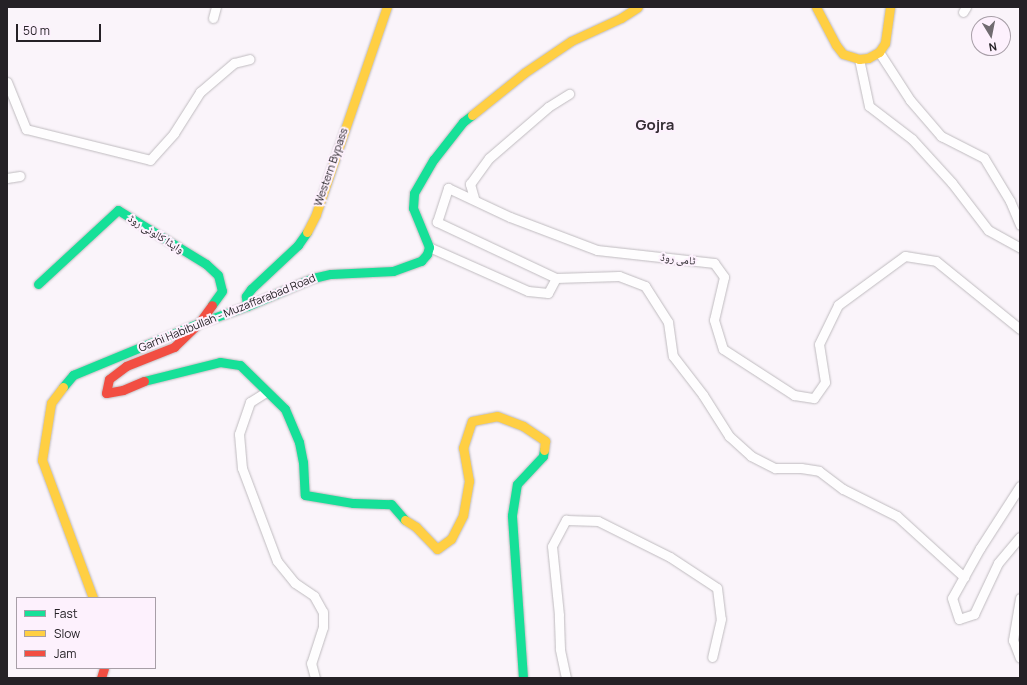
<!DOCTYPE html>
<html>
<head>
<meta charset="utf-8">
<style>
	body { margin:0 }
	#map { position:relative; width:1027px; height:685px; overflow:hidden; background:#faf4fa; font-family:Manrope,"Noto Naskh Arabic",sans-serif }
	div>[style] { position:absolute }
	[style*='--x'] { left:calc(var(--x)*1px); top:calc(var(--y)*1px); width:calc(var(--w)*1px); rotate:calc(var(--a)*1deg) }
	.roads { filter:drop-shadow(0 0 1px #bfbbbf) drop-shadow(0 0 1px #bfbbbf) }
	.street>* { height:9px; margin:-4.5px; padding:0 4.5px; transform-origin:4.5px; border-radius:4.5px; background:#fefdfe }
	.fast>* { height:9px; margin:-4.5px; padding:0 4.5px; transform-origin:4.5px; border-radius:4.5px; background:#16e098 }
	.slow>* { height:9px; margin:-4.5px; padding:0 4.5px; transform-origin:4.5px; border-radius:4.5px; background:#ffcf43 }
	.jam>* { height:9px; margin:-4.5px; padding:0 4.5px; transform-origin:4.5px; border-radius:4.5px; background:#f24e42 }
	span { translate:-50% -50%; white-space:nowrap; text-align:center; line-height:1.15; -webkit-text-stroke:4px #fdf1fd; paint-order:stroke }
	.street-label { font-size:11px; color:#252126 }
	.district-label { font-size:15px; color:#352d35; font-weight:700 }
	.frame { position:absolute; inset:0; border:8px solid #252126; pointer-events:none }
	.legend { position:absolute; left:16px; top:597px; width:140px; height:72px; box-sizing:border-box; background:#fdf1fd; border:1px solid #a79ea7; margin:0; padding:5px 7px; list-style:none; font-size:12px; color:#252126 }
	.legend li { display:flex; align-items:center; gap:8px; height:20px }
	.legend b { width:20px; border:1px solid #a79ea7 }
	.north { position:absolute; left:971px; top:16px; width:40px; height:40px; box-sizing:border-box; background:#fdf1fd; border:1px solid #a79ea7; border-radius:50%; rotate:170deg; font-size:11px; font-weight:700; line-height:16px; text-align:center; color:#252126 }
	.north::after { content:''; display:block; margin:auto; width:14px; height:18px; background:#706b70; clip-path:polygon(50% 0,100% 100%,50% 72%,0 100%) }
	.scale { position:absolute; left:16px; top:24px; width:85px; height:18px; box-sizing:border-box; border:2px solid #252126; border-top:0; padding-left:5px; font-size:12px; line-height:14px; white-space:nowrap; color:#252126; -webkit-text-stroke:3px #fdf1fd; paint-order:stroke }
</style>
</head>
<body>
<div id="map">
	<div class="roads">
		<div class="street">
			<i style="--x:963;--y:12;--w:6;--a:-59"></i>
			<i style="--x:213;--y:18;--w:11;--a:-75"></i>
			<i style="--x:879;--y:52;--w:57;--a:57.1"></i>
			<i style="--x:910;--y:100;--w:48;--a:49.3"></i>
			<i style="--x:941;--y:136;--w:48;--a:27.1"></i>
			<i style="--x:984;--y:158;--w:50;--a:58.8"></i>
			<i style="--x:1010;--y:201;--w:26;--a:67"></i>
			<i style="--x:859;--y:59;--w:48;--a:78"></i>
			<i style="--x:869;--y:106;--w:54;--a:37.5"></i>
			<i style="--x:912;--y:139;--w:59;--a:47.7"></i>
			<i style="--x:952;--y:183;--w:59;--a:52.5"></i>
			<i style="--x:988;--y:230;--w:37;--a:29"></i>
			<i style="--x:7;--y:82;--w:51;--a:68"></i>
			<i style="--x:26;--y:129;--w:128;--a:14"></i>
			<i style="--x:150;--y:160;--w:36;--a:-48"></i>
			<i style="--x:174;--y:133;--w:49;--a:-57.6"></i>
			<i style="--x:200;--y:92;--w:45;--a:-40.5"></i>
			<i style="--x:234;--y:63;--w:16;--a:-14"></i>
			<i style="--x:7;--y:178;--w:13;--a:-9"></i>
			<i style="--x:474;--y:198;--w:15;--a:-106"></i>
			<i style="--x:470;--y:184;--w:32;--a:-54"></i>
			<i style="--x:489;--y:158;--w:78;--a:-40.8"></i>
			<i style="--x:548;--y:107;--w:25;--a:-32"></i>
			<i style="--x:429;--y:247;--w:108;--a:24"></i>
			<i style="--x:528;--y:291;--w:20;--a:6"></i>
			<i style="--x:548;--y:293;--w:17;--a:-62"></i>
			<i style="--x:556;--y:278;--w:132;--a:-154.8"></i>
			<i style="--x:437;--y:222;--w:36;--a:-72"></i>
			<i style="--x:448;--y:188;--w:68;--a:25.1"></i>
			<i style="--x:510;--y:217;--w:93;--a:20.8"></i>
			<i style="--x:597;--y:250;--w:118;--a:6.3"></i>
			<i style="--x:714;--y:263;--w:17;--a:54"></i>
			<i style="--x:724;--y:277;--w:44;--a:103.1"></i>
			<i style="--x:714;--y:320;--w:30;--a:73"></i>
			<i style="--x:723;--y:349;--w:85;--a:32.9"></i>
			<i style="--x:794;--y:395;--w:20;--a:9"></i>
			<i style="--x:814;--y:398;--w:19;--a:-55"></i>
			<i style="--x:825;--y:382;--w:38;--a:-99"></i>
			<i style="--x:819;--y:344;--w:43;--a:-64"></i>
			<i style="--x:838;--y:305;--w:83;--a:-36.2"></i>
			<i style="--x:905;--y:256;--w:31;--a:9"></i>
			<i style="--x:936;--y:261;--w:108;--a:39"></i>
			<i style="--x:556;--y:278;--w:63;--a:-1.8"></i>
			<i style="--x:619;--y:276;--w:28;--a:21"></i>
			<i style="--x:645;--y:286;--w:43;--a:57.4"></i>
			<i style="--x:668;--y:322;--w:34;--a:82"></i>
			<i style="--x:673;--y:356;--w:49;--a:52.4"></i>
			<i style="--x:703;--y:395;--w:49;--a:57.6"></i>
			<i style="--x:729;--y:436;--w:30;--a:42"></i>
			<i style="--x:751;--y:456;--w:27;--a:27"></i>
			<i style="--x:775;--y:468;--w:26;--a:0"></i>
			<i style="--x:801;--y:468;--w:18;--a:9"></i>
			<i style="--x:819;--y:471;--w:30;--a:37"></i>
			<i style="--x:843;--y:489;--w:60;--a:26.6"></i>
			<i style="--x:897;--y:516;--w:91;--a:42.3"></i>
			<i style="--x:266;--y:392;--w:19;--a:148"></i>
			<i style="--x:250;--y:402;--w:34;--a:109"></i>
			<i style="--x:239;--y:434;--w:34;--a:85"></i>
			<i style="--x:242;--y:468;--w:99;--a:69.4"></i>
			<i style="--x:277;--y:561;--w:28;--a:51"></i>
			<i style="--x:295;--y:583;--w:23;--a:34"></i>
			<i style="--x:314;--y:596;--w:18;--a:61"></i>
			<i style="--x:323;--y:612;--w:15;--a:90"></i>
			<i style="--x:323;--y:627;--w:38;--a:108"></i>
			<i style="--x:311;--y:663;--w:16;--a:75"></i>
			<i style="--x:1020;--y:486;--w:74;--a:122.8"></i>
			<i style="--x:980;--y:548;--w:57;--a:119.2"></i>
			<i style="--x:952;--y:598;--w:22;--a:72"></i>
			<i style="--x:959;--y:619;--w:16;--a:-18"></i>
			<i style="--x:974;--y:614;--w:56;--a:-64.8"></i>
			<i style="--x:998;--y:563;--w:34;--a:-50"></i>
			<i style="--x:1020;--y:598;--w:43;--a:99.5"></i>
			<i style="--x:1013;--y:640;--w:19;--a:69"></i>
			<i style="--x:566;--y:678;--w:30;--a:-102"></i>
			<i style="--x:560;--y:649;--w:34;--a:-92"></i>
			<i style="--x:559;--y:615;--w:69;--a:-95.8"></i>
			<i style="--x:552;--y:546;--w:30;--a:-62"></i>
			<i style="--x:566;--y:520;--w:32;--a:2"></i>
			<i style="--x:598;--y:521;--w:80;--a:26.6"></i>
			<i style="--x:670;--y:557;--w:56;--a:33.4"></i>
			<i style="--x:717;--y:588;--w:31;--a:83"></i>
			<i style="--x:721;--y:619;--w:39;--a:103"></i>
		</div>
		<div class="fast">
			<i style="--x:307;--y:232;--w:16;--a:125"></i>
			<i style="--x:298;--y:245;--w:64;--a:136.9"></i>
			<i style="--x:251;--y:289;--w:9;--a:126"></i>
			<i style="--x:246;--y:296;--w:10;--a:84"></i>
			<i style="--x:247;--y:306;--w:72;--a:-23"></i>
			<i style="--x:313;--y:278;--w:18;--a:-13"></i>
			<i style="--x:331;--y:274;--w:62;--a:-2.8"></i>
			<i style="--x:393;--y:271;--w:30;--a:-20"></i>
			<i style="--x:421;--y:261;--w:9;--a:-49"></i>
			<i style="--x:427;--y:254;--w:7;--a:-74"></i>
			<i style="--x:429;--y:247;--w:42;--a:-112.3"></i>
			<i style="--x:413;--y:208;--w:15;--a:-86"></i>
			<i style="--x:414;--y:193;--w:39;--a:-60"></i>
			<i style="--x:434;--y:159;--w:47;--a:-51.9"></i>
			<i style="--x:463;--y:122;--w:11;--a:-38"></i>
			<i style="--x:38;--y:284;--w:109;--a:-42.8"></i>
			<i style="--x:118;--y:210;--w:103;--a:31.5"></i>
			<i style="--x:206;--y:264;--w:16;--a:43"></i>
			<i style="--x:218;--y:275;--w:16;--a:76"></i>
			<i style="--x:222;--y:291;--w:17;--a:126"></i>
			<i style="--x:144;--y:381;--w:78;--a:-14"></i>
			<i style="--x:220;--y:362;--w:20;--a:9"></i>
			<i style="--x:240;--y:365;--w:63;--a:44.4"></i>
			<i style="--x:285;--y:409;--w:36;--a:67"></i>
			<i style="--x:299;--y:442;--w:20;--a:79"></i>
			<i style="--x:303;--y:462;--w:33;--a:87"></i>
			<i style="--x:305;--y:495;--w:49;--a:9.5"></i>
			<i style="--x:353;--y:503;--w:38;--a:2"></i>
			<i style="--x:391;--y:504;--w:21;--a:49"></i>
			<i style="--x:63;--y:387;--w:16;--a:-50"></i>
			<i style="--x:73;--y:375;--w:136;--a:-22.4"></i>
			<i style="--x:199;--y:323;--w:51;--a:-19.5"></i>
			<i style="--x:523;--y:678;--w:163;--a:-93.9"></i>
			<i style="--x:512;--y:515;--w:31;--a:-81"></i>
			<i style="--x:517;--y:484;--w:38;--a:-47"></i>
			<i style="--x:543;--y:456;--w:6;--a:-81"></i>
		</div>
		<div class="slow">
			<i style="--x:816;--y:7;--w:43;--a:62.2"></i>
			<i style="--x:836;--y:45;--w:11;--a:52"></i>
			<i style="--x:843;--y:54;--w:17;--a:17"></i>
			<i style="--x:859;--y:59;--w:9;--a:-6"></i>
			<i style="--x:868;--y:58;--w:13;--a:-29"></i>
			<i style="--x:879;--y:52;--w:11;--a:-56"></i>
			<i style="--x:885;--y:43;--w:36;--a:-82"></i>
			<i style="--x:472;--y:115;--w:67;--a:-38.9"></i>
			<i style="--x:524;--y:73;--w:57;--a:-34.2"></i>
			<i style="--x:571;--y:41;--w:55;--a:-24.7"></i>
			<i style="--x:621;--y:18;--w:20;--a:-33"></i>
			<i style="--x:307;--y:232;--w:20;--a:-63"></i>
			<i style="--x:316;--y:214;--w:219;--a:-71.1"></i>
			<i style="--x:63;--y:387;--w:20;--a:127"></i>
			<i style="--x:51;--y:403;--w:58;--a:99"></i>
			<i style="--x:42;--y:460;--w:147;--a:69.7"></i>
			<i style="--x:405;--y:520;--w:13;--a:32"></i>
			<i style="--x:416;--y:527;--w:30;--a:46"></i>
			<i style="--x:437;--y:549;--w:17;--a:-36"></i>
			<i style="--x:451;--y:539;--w:27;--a:-63"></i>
			<i style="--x:463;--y:515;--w:35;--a:-80"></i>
			<i style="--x:469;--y:481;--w:34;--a:-100"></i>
			<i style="--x:463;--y:448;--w:28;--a:-72"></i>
			<i style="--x:472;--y:421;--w:25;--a:-11"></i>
			<i style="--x:497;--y:416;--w:28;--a:21"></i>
			<i style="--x:523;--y:426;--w:27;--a:34"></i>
			<i style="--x:545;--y:441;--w:9;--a:96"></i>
		</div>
		<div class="jam">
			<i style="--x:144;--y:381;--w:23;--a:157"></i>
			<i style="--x:123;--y:390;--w:17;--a:170"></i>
			<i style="--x:106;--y:393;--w:14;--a:-78"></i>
			<i style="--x:109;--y:379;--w:21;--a:-37"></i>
			<i style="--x:126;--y:366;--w:52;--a:-21.6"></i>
			<i style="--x:174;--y:347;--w:35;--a:-44"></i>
			<i style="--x:199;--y:323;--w:22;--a:-54"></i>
			<i style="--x:101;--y:678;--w:10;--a:-73"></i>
		</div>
	</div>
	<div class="street-label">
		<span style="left:331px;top:167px;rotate:-71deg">Western Bypass</span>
		<span style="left:156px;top:234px;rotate:32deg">واپڈا کالونی روڈ</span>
		<span style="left:678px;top:259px;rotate:7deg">ٹامی روڈ</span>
		<span style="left:227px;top:313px;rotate:-22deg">Garhi Habibullah - Muzaffarabad Road</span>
	</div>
	<div class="district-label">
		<span style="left:655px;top:125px">Gojra</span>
	</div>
	<div class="frame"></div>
	<ul class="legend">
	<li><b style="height:5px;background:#16e098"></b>Fast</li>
	<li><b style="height:5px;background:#ffcf43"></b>Slow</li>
	<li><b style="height:5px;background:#f24e42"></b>Jam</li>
	</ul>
	<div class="north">N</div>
	<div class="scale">50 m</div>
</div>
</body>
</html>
